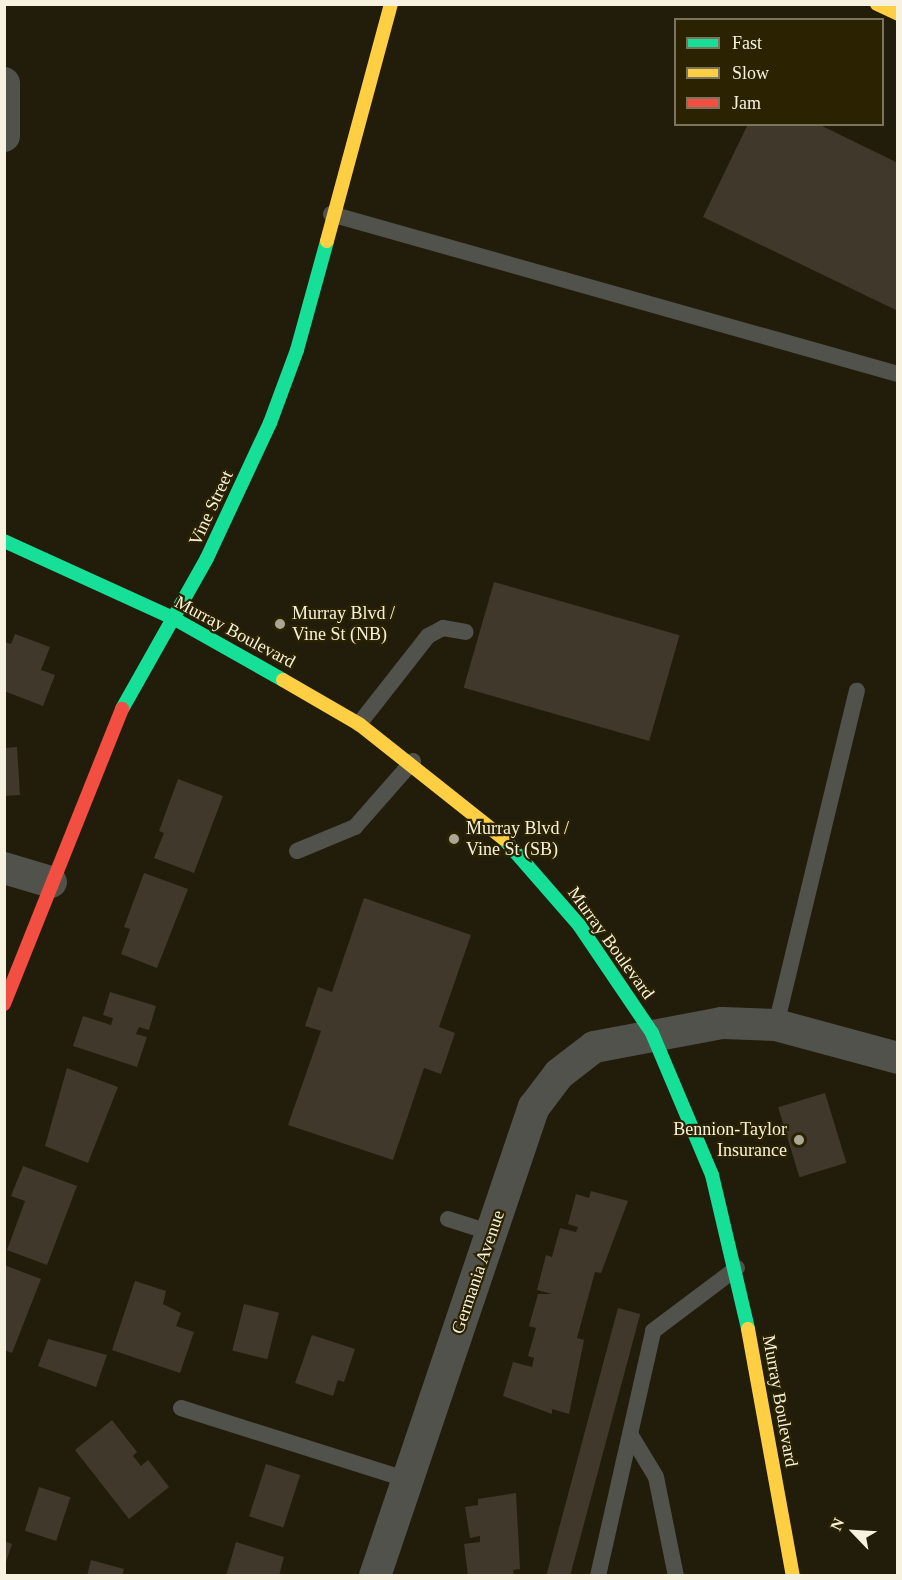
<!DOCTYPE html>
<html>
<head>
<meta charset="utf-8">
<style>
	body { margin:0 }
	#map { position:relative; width:902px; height:1580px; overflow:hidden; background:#221d0b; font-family:"Times New Roman",serif }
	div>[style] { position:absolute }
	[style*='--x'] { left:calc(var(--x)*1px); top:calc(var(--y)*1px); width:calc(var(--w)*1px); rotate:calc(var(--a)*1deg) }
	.building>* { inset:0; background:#3f382b; transform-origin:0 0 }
	.lane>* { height:16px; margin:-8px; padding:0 8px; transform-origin:8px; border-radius:8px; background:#52524c }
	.street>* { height:32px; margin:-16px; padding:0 16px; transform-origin:16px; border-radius:16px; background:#52524c }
	.fast>* { height:14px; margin:-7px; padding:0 7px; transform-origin:7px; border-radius:7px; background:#16e098 }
	.slow>* { height:14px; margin:-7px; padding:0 7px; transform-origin:7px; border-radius:7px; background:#ffcf43 }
	.jam>* { height:14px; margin:-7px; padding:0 7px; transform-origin:7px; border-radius:7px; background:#f24e42 }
	.dots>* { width:16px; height:16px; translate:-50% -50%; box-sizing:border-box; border:3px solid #2b2202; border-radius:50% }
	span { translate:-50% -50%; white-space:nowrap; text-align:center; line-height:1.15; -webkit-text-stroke:4.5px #2b2202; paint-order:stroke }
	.street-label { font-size:18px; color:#f7f2e0 }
	.poi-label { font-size:18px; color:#f7f2e0 }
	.left { translate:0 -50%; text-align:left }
	.right { translate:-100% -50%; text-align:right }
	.frame { position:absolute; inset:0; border:6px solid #f7f2e0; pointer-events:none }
	.legend { position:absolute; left:674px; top:18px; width:210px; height:108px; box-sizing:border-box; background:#2b2202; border:2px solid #7d755b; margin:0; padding:8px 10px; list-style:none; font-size:18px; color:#f7f2e0 }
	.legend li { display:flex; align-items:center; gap:12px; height:30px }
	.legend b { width:30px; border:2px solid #7d755b }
	.north { position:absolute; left:824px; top:1502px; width:60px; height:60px; -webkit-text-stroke:4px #2b2202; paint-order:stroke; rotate:295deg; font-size:16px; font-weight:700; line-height:24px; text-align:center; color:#f7f2e0 }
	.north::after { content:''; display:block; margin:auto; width:21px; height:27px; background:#f7f2e0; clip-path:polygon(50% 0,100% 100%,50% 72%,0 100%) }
</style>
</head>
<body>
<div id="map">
	<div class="building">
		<i style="clip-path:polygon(748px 124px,818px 124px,898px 163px,898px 311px,703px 217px)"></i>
		<i style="left:494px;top:582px;width:193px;height:110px;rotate:16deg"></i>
		<i style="clip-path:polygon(15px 634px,50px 647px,41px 670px,55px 675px,43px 706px,4px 691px,4px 642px,11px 644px)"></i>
		<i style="clip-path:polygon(17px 747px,20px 795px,4px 796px,4px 748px)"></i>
		<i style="clip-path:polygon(178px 779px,223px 796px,194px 873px,154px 858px,164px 833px,159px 831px)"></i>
		<i style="clip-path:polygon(144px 873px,188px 889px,157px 968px,121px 954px,130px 929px,124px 927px)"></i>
		<i style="clip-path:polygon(364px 898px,471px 935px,439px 1027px,455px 1033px,441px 1074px,424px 1068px,393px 1160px,288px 1125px,321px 1031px,305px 1026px,318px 987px,332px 992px)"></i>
		<i style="clip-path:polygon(110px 992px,156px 1006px,149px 1030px,139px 1027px,136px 1034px,147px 1037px,137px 1067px,73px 1046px,83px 1016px,111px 1025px,113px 1018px,103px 1015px)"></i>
		<i style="clip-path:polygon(67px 1068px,118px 1087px,88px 1163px,45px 1146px)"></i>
		<i style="left:825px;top:1093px;width:73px;height:49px;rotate:73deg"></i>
		<i style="clip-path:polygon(23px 1166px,77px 1186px,47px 1265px,7px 1250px,25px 1201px,11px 1196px)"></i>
		<i style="clip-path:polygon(591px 1191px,628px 1201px,601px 1273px,595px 1272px,577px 1338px,584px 1340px,569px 1414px,552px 1409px,552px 1414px,503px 1396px,513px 1362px,532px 1367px,534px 1358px,528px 1356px,536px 1328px,529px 1326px,538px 1294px,552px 1294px,537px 1290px,546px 1255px,552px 1257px,560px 1228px,576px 1232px,578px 1227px,568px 1224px,576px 1194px,589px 1198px)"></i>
		<i style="clip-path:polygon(4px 1265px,41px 1279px,12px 1353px,4px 1350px)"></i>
		<i style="clip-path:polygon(135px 1281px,166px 1291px,163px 1304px,181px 1313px,176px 1326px,194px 1332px,180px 1373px,112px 1350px)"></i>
		<i style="left:244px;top:1304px;width:36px;height:48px;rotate:14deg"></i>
		<i style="left:618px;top:1308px;width:23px;height:277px;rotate:15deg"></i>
		<i style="clip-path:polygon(312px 1335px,355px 1349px,344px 1382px,338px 1380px,333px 1396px,295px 1383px)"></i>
		<i style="clip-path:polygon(48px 1339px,107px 1355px,96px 1387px,38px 1366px)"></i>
		<i style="clip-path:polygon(112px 1420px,137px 1452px,133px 1456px,141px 1466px,148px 1460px,169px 1487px,129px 1519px,75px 1450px)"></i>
		<i style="left:266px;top:1464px;width:36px;height:55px;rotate:18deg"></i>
		<i style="left:39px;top:1487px;width:33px;height:46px;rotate:18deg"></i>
		<i style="clip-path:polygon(516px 1493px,520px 1569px,513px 1570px,514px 1576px,468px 1576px,464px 1544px,480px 1542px,480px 1536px,470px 1538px,465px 1507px,478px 1505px,478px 1499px)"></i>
		<i style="clip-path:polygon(4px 1541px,12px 1544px,5px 1565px,4px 1565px)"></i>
		<i style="clip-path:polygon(236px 1542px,284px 1557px,279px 1576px,226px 1576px)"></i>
		<i style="clip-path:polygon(91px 1560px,124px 1569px,122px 1576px,87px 1576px)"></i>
	</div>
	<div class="lane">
		<i style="--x:331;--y:214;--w:589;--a:15.76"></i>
		<i style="--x:359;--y:724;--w:112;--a:-51.9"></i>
		<i style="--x:428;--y:636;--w:17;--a:-28"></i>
		<i style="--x:443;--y:628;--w:23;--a:10"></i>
		<i style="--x:297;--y:851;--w:63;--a:-22.5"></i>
		<i style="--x:355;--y:827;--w:88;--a:-48.7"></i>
		<i style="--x:776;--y:1025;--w:344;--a:-76.4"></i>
		<i style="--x:448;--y:1219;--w:46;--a:17.7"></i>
		<i style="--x:181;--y:1408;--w:238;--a:17.6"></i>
		<i style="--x:630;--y:1434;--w:50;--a:58.8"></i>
		<i style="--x:656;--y:1477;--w:101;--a:78.6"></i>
		<i style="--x:598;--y:1576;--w:251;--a:-77.3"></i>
		<i style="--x:653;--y:1331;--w:105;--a:-36.9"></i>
	</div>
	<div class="street">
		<i style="--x:4;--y:83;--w:53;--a:90"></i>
		<i style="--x:4;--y:868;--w:49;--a:16.6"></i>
		<i style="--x:375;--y:1576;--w:495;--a:-71.3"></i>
		<i style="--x:534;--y:1107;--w:41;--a:-52.9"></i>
		<i style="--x:559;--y:1074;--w:44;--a:-37.6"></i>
		<i style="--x:594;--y:1047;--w:130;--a:-10.6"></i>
		<i style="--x:722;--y:1023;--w:54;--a:2.1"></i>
		<i style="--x:776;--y:1025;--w:126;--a:15.1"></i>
	</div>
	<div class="fast">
		<i style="--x:4;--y:541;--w:186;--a:24.5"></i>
		<i style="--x:173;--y:618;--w:126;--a:29.4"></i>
		<i style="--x:122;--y:709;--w:173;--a:-60.6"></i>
		<i style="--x:207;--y:558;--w:149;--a:-65"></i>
		<i style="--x:270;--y:423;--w:78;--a:-69.7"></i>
		<i style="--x:297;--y:350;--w:113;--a:-74.6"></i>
		<i style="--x:504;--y:839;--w:114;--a:48.9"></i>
		<i style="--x:579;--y:925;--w:130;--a:55.9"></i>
		<i style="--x:652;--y:1033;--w:154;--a:67.1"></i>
		<i style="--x:712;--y:1175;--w:158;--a:76.8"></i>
	</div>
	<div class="slow">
		<i style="--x:877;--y:4;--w:23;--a:25"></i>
		<i style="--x:327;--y:241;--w:245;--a:-74.9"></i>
		<i style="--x:283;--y:680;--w:88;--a:30.1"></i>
		<i style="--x:359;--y:724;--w:185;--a:38.4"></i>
		<i style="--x:748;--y:1329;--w:251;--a:79.7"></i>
	</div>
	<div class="jam">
		<i style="--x:4;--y:1004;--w:318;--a:-68.2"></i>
	</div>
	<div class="dots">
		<i style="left:280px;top:624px;background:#aca795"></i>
		<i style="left:454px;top:839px;background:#aca795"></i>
		<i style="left:799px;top:1140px;background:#aca795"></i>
	</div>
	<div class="street-label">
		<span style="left:211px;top:508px;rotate:-65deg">Vine Street</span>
		<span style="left:235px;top:632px;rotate:28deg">Murray Boulevard</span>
		<span style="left:611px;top:943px;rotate:54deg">Murray Boulevard</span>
		<span style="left:478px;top:1272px;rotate:-71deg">Germania Avenue</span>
		<span style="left:780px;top:1401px;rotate:80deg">Murray Boulevard</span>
	</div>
	<div class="poi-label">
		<span class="left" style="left:292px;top:624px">Murray Blvd /<br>Vine St (NB)</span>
		<span class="left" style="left:466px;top:839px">Murray Blvd /<br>Vine St (SB)</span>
		<span class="right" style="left:787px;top:1140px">Bennion-Taylor<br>Insurance</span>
	</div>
	<div class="frame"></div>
	<ul class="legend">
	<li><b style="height:8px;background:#16e098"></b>Fast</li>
	<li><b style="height:8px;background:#ffcf43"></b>Slow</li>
	<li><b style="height:8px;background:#f24e42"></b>Jam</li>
	</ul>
	<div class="north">N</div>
</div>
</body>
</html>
